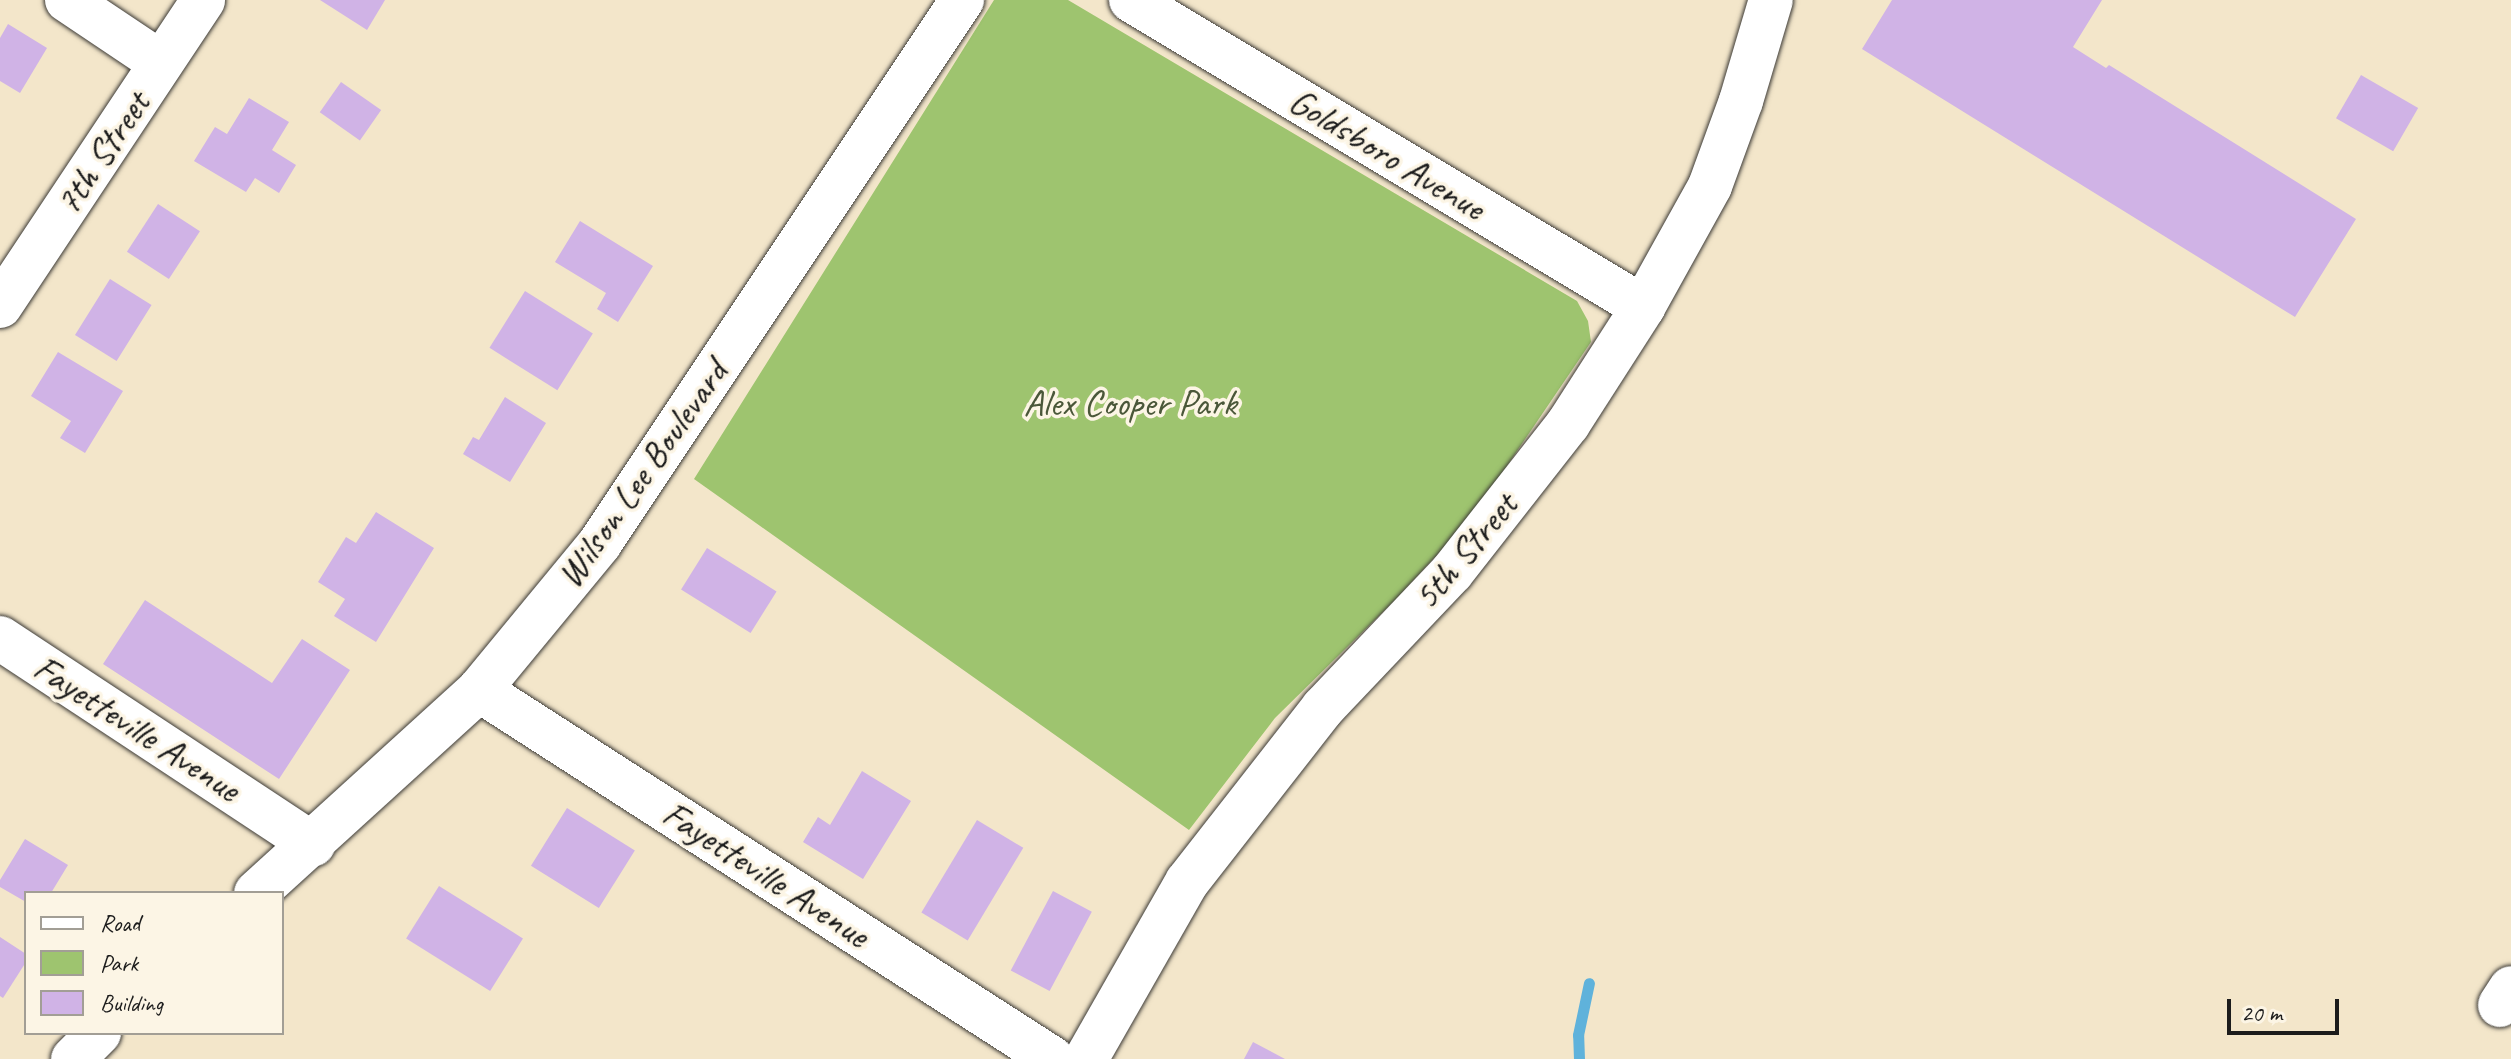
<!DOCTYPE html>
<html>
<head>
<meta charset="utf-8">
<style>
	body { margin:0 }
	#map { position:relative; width:2511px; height:1059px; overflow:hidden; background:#f3e6ca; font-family:Caveat,sans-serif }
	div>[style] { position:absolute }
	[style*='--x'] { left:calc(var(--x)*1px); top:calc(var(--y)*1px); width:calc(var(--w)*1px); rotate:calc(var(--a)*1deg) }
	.green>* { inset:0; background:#9ec46f }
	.stream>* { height:11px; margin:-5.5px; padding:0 5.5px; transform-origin:5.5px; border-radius:5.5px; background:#5fb2db }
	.building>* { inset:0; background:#d0b3e6; transform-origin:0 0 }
	.roads { filter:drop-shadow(0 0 2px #3c3a36) drop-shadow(0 0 2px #3c3a36) }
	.minor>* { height:44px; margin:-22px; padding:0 22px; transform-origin:22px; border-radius:22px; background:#fff }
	span { translate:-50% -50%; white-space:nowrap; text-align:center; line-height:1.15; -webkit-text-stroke:7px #fcf5e5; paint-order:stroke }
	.street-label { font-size:38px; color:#1c1c1c }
	.park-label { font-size:38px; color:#4a5739 }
	.legend { position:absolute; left:24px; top:891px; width:260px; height:144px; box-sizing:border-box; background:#fcf5e5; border:2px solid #a29e95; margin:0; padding:10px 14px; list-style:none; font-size:24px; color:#1c1c1c }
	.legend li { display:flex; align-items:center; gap:16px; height:40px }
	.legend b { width:40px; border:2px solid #a29e95 }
	.scale { position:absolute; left:2227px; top:999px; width:112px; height:36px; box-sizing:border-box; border:4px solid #1c1c1c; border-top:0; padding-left:10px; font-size:24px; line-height:28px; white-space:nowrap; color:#1c1c1c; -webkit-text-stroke:6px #fcf5e5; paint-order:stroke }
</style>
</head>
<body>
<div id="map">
	<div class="green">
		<i style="clip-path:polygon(994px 0,1068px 0,1577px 301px,1588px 321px,1591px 342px,1473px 516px,1395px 600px,1275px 718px,1189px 830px,694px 479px)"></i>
	</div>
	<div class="stream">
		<i style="--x:1579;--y:1059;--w:24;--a:-92"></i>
		<i style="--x:1578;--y:1035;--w:53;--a:-78.1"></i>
	</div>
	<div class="building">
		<i style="clip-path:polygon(320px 0,385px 0,367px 30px)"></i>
		<i style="clip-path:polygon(1892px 0,2102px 0,2073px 47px,2106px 68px,2109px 65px,2356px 219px,2295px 317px,1862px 49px)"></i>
		<i style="clip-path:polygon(8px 24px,47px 48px,20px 93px,0 81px,0 38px)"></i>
		<i style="left:2361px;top:75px;width:66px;height:50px;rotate:30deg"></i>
		<i style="left:341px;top:82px;width:49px;height:37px;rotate:35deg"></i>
		<i style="clip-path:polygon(249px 98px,289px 122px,272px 150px,296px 165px,279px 193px,255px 178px,246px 192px,194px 161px,215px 127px,227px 134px)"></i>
		<i style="left:158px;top:204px;width:50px;height:57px;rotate:33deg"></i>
		<i style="clip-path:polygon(580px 221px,653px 266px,618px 322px,597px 309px,606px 293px,555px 262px)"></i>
		<i style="left:110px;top:279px;width:49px;height:66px;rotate:32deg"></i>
		<i style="left:525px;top:291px;width:80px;height:67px;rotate:32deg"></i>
		<i style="clip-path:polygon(58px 352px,123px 391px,85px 453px,60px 438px,71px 421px,31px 396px)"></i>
		<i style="clip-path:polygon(505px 397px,546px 423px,510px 482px,463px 454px,473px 437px,479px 440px)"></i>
		<i style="clip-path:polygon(376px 512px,434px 548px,376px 642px,334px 616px,345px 599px,318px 582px,346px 537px,356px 543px)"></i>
		<i style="left:707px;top:548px;width:82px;height:49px;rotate:32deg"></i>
		<i style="clip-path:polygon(145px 600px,272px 683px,302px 639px,350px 670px,279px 779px,103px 664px)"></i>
		<i style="clip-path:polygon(862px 771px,911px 801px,863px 879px,803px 842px,818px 817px,830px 825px)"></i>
		<i style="left:567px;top:808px;width:80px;height:68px;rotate:32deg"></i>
		<i style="left:977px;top:820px;width:54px;height:108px;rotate:31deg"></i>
		<i style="clip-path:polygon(25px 839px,68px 865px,51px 893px,26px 893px,26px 902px,0 887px,0 880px)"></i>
		<i style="left:439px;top:886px;width:99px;height:62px;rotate:32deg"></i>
		<i style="left:1053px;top:891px;width:44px;height:90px;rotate:28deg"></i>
		<i style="clip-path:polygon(0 937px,26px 954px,26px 962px,3px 998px,0 996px)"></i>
		<i style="clip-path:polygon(1253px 1042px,1285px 1059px,1244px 1059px)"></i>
	</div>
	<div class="roads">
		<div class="minor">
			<i style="--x:67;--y:0;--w:113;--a:33.8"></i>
			<i style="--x:1131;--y:0;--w:597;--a:30.95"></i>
			<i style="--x:0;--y:306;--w:367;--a:-56.4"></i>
			<i style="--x:0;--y:638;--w:375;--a:33.4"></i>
			<i style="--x:479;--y:690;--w:682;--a:32.74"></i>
			<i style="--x:256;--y:893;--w:302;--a:-42.3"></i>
			<i style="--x:479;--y:690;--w:190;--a:-50.5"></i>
			<i style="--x:600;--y:543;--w:653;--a:-56.31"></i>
			<i style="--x:2500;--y:1005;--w:20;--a:-57"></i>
			<i style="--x:73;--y:1059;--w:37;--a:-45"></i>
			<i style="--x:1086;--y:1059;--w:204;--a:-60.3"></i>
			<i style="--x:1187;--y:882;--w:221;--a:-52"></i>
			<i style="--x:1323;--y:708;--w:187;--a:-46.5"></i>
			<i style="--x:1452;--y:572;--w:188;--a:-51.9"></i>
			<i style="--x:1568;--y:424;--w:139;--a:-57.3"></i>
			<i style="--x:1643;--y:307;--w:138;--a:-61"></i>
			<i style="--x:1710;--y:186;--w:90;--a:-70"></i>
			<i style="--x:1741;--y:101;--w:105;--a:-73.5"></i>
		</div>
	</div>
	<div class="street-label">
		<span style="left:102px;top:153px;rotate:-56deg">7th Street</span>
		<span style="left:1387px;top:154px;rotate:31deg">Goldsboro Avenue</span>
		<span style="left:642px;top:474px;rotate:-55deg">Wilson Lee Boulevard</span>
		<span style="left:1465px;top:551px;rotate:-50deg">5th Street</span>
		<span style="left:137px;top:728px;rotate:33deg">Fayetteville Avenue</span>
		<span style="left:766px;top:874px;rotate:33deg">Fayetteville Avenue</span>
	</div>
	<div class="park-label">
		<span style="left:1130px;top:403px">Alex Cooper Park</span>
	</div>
	<ul class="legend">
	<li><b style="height:10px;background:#fff"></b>Road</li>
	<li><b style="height:22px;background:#9ec46f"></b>Park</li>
	<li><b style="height:22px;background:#d0b3e6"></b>Building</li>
	</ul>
	<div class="scale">20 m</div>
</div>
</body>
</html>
